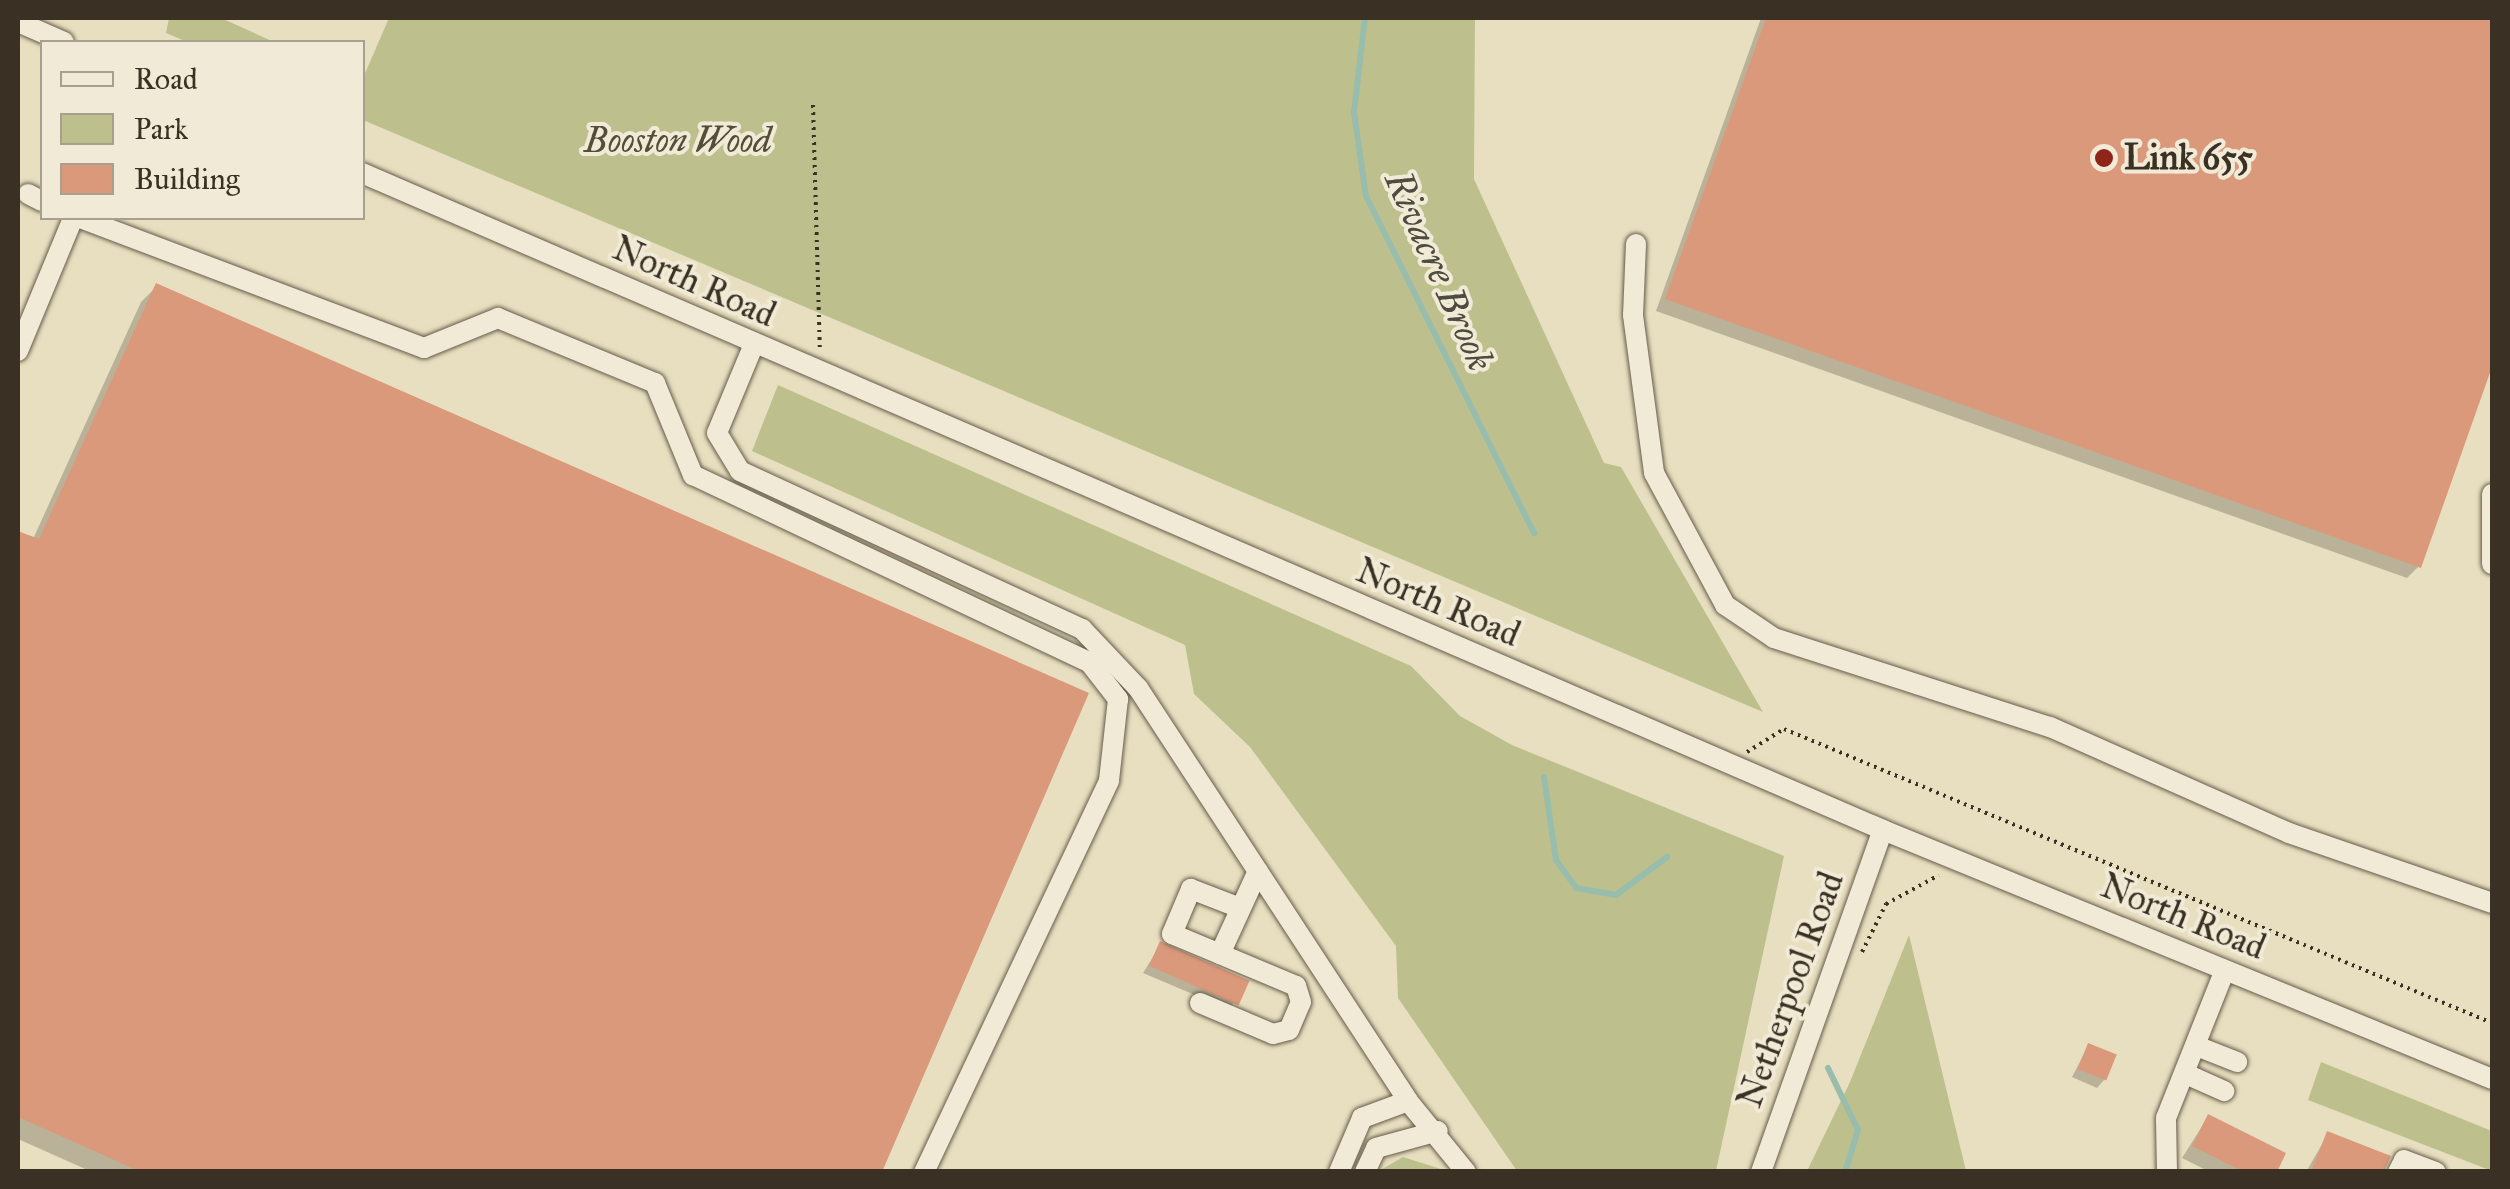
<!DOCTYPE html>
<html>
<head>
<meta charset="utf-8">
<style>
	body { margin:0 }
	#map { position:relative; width:2510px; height:1189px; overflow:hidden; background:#e8dfc0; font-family:"IM FELL Great Primer",serif }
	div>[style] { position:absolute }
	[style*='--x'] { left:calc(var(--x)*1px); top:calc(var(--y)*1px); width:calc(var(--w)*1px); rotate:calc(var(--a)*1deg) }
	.green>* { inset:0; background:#bdc08d }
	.shadow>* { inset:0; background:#0003 }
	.stream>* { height:6px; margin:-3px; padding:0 3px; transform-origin:3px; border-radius:3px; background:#98bdad }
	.building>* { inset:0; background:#db997c; transform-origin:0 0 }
	.path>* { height:4px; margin-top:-2px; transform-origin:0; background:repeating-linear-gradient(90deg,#3a3023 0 2.5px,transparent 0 7.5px) }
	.roads { filter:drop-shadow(0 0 2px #665c4a) drop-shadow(0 0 2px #665c4a) }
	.minor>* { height:20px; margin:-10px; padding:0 10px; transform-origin:10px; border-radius:10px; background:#f0ead6 }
	.dots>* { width:28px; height:28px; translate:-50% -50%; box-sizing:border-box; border:5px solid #f0ead6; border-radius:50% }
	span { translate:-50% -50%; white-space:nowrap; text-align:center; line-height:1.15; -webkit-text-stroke:8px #f0ead6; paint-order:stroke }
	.park-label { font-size:35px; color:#544d38; font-style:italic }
	.poi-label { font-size:35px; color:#3a3023; font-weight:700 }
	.left { translate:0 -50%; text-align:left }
	.street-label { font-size:35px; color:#3a3023 }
	.water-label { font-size:38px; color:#4d4c3f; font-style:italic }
	.frame { position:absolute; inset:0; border:20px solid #3a3023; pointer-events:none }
	.legend { position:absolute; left:40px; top:40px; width:325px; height:180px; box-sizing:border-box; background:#f0ead6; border:2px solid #a7a08e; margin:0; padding:12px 18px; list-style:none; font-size:30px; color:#3a3023 }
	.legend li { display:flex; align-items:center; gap:20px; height:50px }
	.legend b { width:50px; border:2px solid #a7a08e }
</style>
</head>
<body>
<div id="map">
	<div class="green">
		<i style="clip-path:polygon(169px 18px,221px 18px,274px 42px,187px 42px,166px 33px)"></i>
		<i style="clip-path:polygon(389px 18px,1475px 18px,1474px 179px,1604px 463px,1621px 467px,1763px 712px,363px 120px,363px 78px)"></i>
		<i style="clip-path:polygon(778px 385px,1411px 666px,1460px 716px,1512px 745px,1784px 856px,1716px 1171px,1517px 1171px,1398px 998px,1396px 946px,1250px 747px,1194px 694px,1185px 645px,752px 451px)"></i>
		<i style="clip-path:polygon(1909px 935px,1966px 1171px,1807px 1171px,1850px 1082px)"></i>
		<i style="clip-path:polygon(2321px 1062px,2492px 1131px,2492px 1171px,2308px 1100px)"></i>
		<i style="clip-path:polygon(1403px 1157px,1444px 1170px,1445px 1171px,1379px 1171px)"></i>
	</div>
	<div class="shadow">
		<i style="clip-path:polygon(1761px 18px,2492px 18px,2492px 360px,2418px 567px,2407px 578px,1656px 311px)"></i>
		<i style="clip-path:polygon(157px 286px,879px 1172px,92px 1172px,18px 1139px,18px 533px,33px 539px,141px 302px)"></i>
		<i style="clip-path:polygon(1161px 944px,1235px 1002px,1228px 1009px,1143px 973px)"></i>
		<i style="clip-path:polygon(2088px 1046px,2104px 1080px,2097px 1088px,2072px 1077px)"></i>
		<i style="clip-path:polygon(2208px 1117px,2274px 1172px,2210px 1172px,2182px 1158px)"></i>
		<i style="clip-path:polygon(2328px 1134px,2382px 1172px,2306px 1172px)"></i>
	</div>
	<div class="stream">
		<i style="--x:1365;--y:18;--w:95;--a:96.7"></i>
		<i style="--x:1354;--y:112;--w:85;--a:81.9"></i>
		<i style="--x:1366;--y:196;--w:377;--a:63.5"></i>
		<i style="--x:1544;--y:777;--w:84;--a:81.8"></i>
		<i style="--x:1556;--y:860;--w:34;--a:54"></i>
		<i style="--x:1576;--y:888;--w:41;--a:9.9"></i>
		<i style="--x:1616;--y:895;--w:64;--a:-36.7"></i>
		<i style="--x:1828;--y:1068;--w:69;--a:64.2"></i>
		<i style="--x:1858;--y:1130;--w:44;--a:107.2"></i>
	</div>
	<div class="building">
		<i style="clip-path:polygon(1766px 18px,2492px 18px,2492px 367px,2421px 568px,1665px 299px)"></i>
		<i style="clip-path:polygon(156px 283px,1089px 693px,882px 1172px,141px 1172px,18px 1117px,18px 531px,39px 539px)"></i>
		<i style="left:1160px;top:941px;width:98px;height:27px;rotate:24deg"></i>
		<i style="left:2088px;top:1043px;width:31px;height:28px;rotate:22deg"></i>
		<i style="clip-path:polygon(2208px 1114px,2286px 1153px,2277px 1172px,2244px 1172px,2192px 1146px)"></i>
		<i style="clip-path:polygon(2327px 1131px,2391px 1156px,2384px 1172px,2311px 1172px)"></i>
	</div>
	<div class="path">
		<i style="--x:813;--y:105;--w:246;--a:88.4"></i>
		<i style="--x:1747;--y:752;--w:44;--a:-31.9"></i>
		<i style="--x:1784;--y:729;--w:767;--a:22.55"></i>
		<i style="--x:1862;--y:952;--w:54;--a:-63.4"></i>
		<i style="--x:1886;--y:904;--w:60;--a:-28.7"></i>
	</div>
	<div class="roads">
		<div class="minor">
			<i style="--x:18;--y:22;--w:50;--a:23.5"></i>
			<i style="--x:362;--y:173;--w:1657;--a:23.36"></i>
			<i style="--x:1883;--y:830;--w:658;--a:22.24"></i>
			<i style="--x:28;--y:194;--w:16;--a:27"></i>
			<i style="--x:80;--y:218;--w:368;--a:20.7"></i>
			<i style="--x:424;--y:348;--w:80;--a:-22.1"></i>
			<i style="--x:498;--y:318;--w:170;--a:22.5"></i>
			<i style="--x:655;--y:383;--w:100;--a:67.6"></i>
			<i style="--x:693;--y:475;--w:439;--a:25.3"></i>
			<i style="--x:1090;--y:663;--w:46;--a:52.1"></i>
			<i style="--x:1118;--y:699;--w:82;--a:96.3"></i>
			<i style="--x:1109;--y:781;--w:433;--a:115.3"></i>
			<i style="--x:1636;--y:244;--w:71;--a:92.4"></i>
			<i style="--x:1633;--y:315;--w:159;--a:82.4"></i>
			<i style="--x:1654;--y:473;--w:150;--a:61.7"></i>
			<i style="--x:1725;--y:605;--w:59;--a:34"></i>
			<i style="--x:1774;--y:638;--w:290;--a:17.9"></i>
			<i style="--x:2050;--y:727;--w:261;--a:23.9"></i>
			<i style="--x:2289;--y:833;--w:215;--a:19"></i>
			<i style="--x:754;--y:344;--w:96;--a:112.6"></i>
			<i style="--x:717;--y:433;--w:44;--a:58.8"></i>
			<i style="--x:740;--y:471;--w:377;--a:24.8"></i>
			<i style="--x:1082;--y:629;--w:81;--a:46.5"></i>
			<i style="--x:1138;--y:688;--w:493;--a:56.8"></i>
			<i style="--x:18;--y:351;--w:144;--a:-67.5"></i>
			<i style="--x:2492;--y:494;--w:70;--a:90"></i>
			<i style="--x:1220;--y:954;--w:52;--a:-157.4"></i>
			<i style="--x:1172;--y:934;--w:49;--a:-67.1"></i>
			<i style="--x:1191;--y:889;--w:53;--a:21.2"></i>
			<i style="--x:1200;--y:1003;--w:79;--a:23"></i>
			<i style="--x:1273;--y:1034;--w:16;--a:-14"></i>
			<i style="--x:1289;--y:1030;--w:30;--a:-67"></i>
			<i style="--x:1301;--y:1002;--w:17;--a:-107"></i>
			<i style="--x:1296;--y:986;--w:82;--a:-157.2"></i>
			<i style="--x:1220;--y:954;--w:91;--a:-65.4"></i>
			<i style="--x:2199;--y:1047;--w:41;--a:21.5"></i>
			<i style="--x:2186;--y:1074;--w:42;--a:24.1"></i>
			<i style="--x:1339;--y:1172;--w:59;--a:-66.9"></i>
			<i style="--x:1362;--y:1118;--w:49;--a:-20.3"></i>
			<i style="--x:1408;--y:1101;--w:92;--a:50.8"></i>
			<i style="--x:1365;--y:1172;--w:26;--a:-65"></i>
			<i style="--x:1376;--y:1148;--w:64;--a:-15.3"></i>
			<i style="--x:1761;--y:1172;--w:363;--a:-70.4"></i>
			<i style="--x:2167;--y:1172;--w:54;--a:-91.1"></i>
			<i style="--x:2166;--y:1118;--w:159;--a:-68.3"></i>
			<i style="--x:2398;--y:1172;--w:13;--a:-63"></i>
			<i style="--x:2404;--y:1160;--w:34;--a:21"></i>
		</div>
	</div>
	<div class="dots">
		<i style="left:2104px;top:158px;background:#8f2418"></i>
	</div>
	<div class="park-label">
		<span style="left:678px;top:141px">Booston Wood</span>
	</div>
	<div class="poi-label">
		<span class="left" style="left:2124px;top:158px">Link 655</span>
	</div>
	<div class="street-label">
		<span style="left:694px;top:282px;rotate:24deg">North Road</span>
		<span style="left:1438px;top:603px;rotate:23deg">North Road</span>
		<span style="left:2183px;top:917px;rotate:22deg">North Road</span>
		<span style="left:1791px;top:990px;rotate:-70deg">Netherpool Road</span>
	</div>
	<div class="water-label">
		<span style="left:1439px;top:271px;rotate:66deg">Rivacre Brook</span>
	</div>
	<div class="frame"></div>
	<ul class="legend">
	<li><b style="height:12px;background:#f0ead6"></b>Road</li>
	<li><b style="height:28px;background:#bdc08d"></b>Park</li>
	<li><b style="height:28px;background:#db997c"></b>Building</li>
	</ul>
</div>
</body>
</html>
